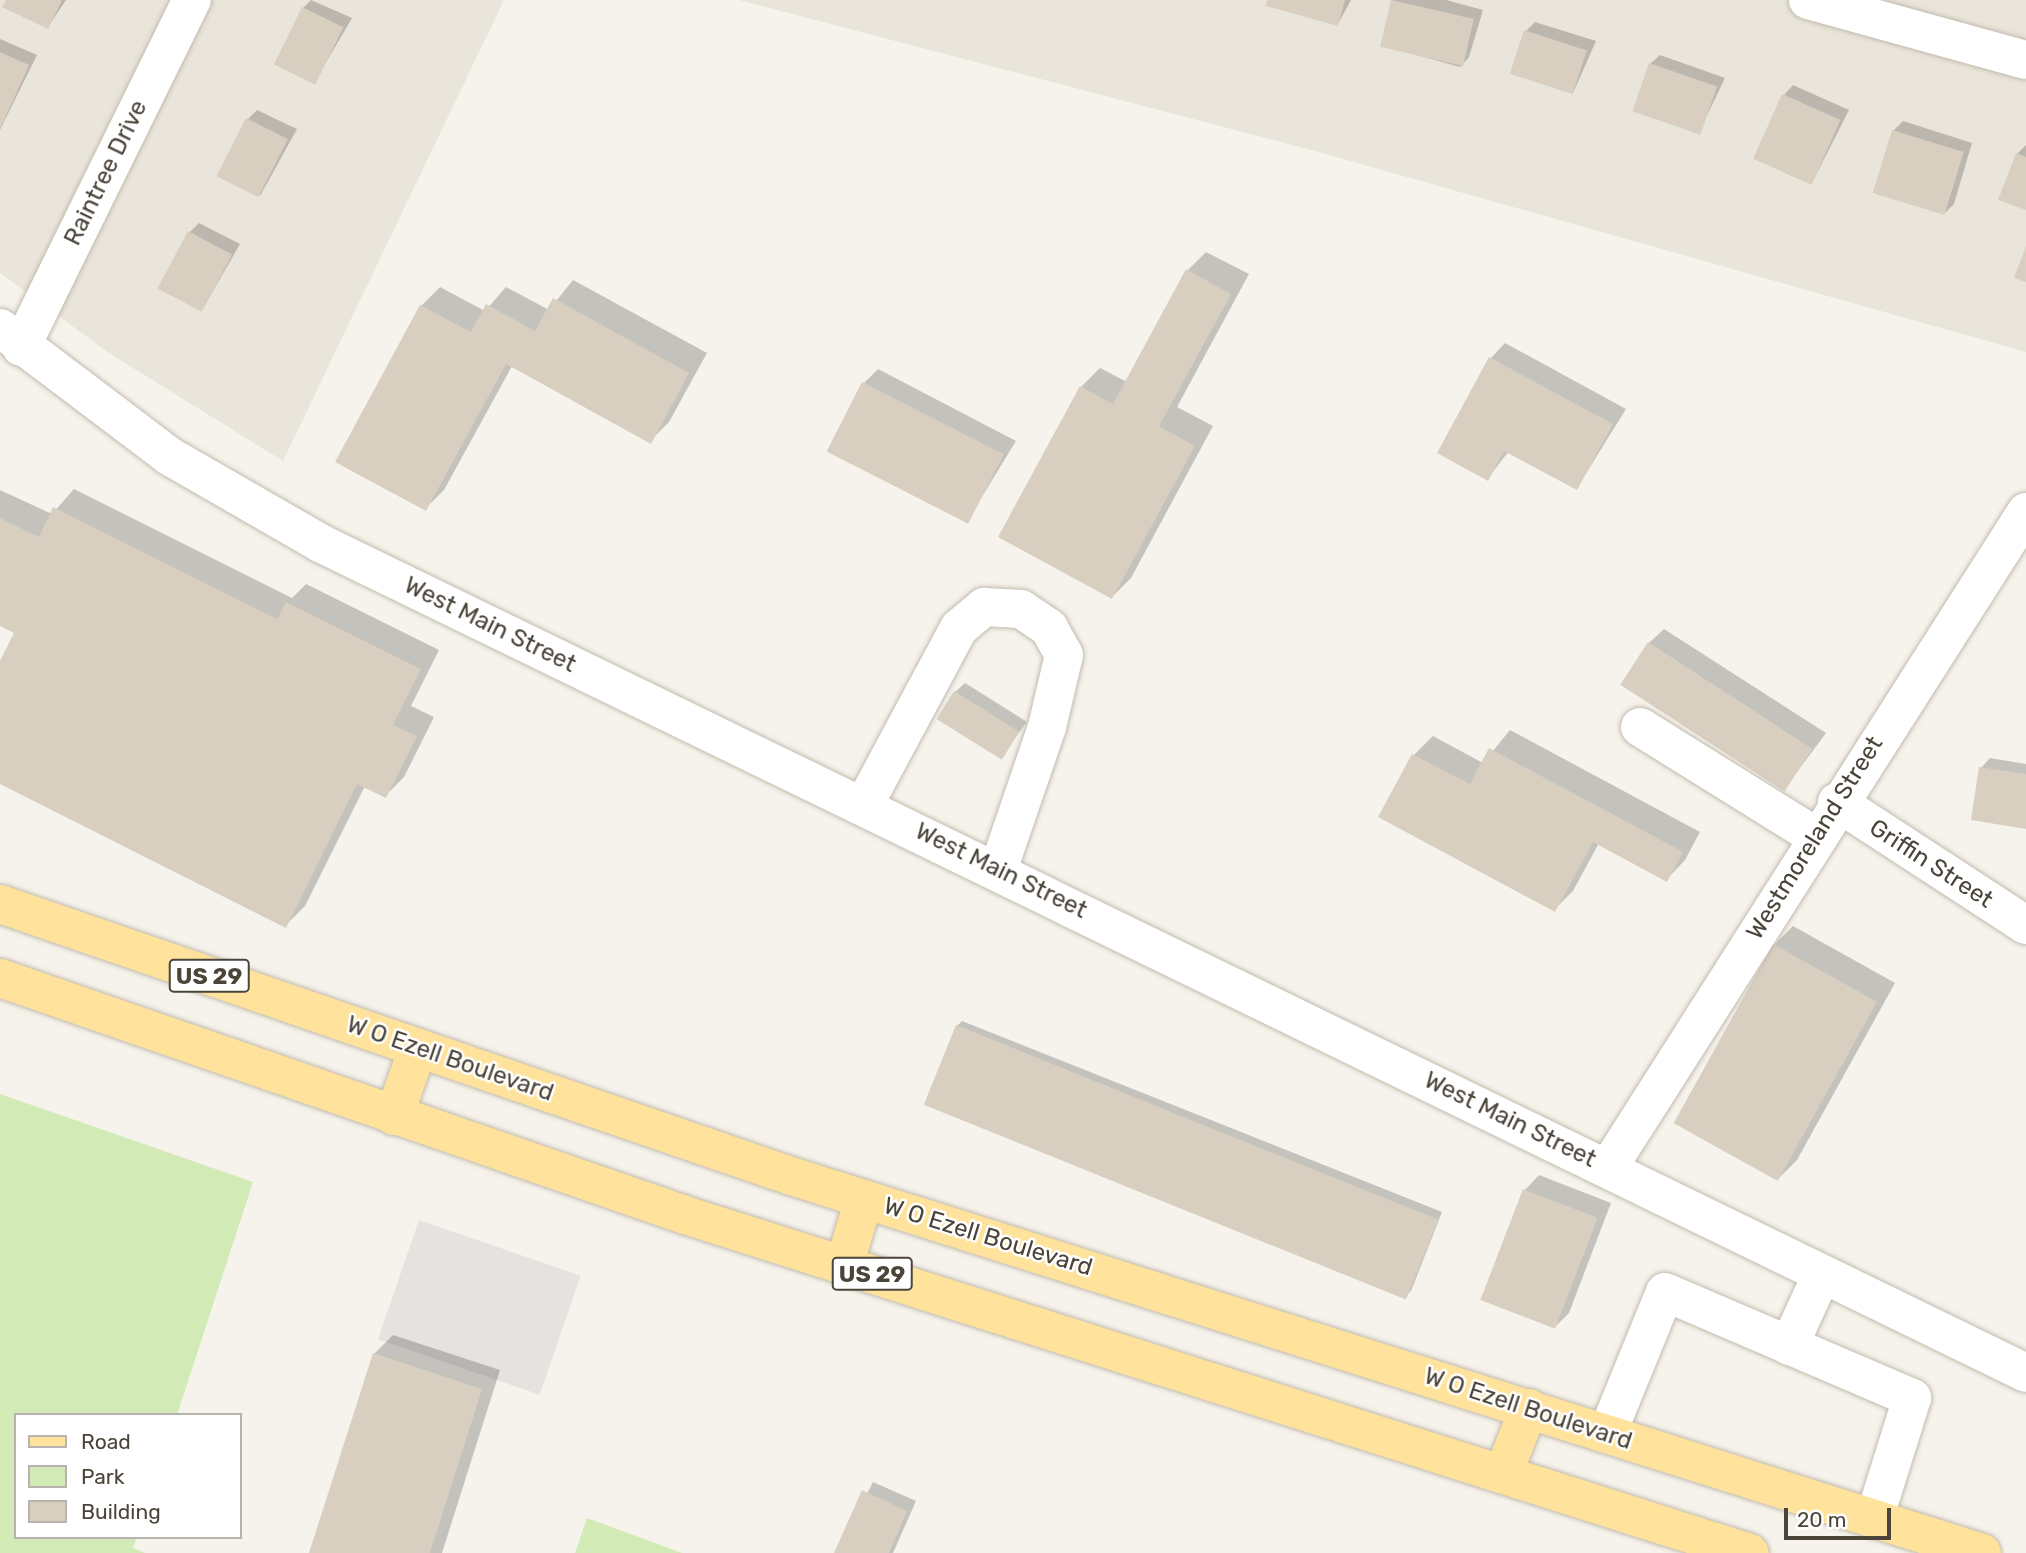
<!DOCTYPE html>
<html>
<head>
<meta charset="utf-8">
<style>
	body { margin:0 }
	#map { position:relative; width:2026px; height:1553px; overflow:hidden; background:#f6f3ec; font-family:Rubik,sans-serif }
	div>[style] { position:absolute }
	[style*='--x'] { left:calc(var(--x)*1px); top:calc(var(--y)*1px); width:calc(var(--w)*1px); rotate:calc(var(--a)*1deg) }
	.residential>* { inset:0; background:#eae5da }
	.green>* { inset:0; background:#d2eab5 }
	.parking>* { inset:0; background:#e5e3e0; transform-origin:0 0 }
	.shadow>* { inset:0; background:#0003 }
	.building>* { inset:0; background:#d8cfc1; transform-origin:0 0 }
	.roads { filter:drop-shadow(0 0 2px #c2bbae) drop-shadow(0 0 2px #c2bbae) }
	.minor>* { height:38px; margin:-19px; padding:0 19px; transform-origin:19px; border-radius:19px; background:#fff }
	.major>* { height:38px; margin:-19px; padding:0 19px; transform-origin:19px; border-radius:19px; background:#ffe39c }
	span { translate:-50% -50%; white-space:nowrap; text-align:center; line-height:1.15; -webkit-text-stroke:5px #fff; paint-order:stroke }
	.shield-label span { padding:2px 5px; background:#fff; border:2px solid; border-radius:5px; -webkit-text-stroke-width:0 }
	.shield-label { font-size:23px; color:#4b4439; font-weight:700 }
	.street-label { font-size:24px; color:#4b4439 }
	.legend { position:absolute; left:14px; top:1413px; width:228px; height:126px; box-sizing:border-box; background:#fff; border:2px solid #b7b4b0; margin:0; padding:9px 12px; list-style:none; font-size:21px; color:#4b4439 }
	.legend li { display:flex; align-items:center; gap:14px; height:35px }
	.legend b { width:35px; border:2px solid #b7b4b0 }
	.scale { position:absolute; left:1784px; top:1508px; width:107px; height:32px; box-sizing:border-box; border:4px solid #4b4439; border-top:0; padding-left:9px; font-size:21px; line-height:24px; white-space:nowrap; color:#4b4439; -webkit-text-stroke:5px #fff; paint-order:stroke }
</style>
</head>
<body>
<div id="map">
	<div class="residential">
		<i style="clip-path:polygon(0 0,504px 0,283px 461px,109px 353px,0 273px)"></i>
		<i style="clip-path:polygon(739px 0,2026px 0,2026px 352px,1315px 151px)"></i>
	</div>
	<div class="green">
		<i style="clip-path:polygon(0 1094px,253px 1182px,177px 1415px,16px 1415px,16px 1537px,137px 1537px,133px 1548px,145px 1553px,0 1553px)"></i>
		<i style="clip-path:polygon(587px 1518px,682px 1553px,575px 1553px)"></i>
	</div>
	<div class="parking">
		<i style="left:419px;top:1220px;width:171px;height:126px;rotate:19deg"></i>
	</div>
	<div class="shadow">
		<i style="clip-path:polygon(8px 0,66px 0,48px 27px)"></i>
		<i style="clip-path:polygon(311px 0,352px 18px,314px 83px,303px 8px)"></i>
		<i style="clip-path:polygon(1269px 0,1351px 0,1338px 24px)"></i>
		<i style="clip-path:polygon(1393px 0,1446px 0,1483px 10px,1469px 57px,1460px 67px,1381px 45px)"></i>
		<i style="clip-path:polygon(1535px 22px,1596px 41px,1573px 93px,1526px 31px)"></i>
		<i style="clip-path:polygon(0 39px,37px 55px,0 130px)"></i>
		<i style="clip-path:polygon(1660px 55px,1725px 78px,1699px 132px,1650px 64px)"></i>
		<i style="clip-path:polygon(1793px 85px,1849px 110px,1812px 183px,1784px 95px)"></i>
		<i style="clip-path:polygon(257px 110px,297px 129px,260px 196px,248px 119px)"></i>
		<i style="clip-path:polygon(1903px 121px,1972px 143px,1954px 204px,1945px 213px,1893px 131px)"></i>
		<i style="clip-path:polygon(2026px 145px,2026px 208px,2017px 154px)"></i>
		<i style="clip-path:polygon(199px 223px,240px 244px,202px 310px,190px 232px)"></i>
		<i style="clip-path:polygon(1206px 252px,1249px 274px,1177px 407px,1213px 426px,1131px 578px,1112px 597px,1000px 537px,1081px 387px,1100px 368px,1127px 382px,1187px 271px)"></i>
		<i style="clip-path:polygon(573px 280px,707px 353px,669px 422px,650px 441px,512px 366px,444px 490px,425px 509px,337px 461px,421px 306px,440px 287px,485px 311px,506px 287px,549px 310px)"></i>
		<i style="clip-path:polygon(1505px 343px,1626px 409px,1577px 488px,1509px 451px,1488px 478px,1440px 453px,1491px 358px)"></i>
		<i style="clip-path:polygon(878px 369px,1016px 441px,966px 523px,864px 383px)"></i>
		<i style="clip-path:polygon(74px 489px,292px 598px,306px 584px,439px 650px,411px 706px,434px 717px,404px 777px,385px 796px,365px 786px,305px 906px,286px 925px,0 782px,0 665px,16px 632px,0 624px,0 490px,52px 514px)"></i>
		<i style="clip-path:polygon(1664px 629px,1826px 733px,1785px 788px,1649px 643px)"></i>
		<i style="clip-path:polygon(965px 683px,1027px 722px,1000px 758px,955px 692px)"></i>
		<i style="clip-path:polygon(1510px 730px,1700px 832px,1685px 860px,1667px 879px,1599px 843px,1573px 891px,1554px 910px,1381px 817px,1414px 755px,1433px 736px,1483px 763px)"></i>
		<i style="clip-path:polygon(1990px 758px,2026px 764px,2026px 827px,1981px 768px)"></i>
		<i style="clip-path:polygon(1793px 926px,1895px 983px,1797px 1160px,1778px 1179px,1774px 945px)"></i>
		<i style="clip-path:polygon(962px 1021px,1442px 1212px,1411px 1291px,1406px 1296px,957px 1026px)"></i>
		<i style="clip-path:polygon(1539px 1175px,1611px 1203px,1569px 1313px,1554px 1328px,1525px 1190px)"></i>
		<i style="clip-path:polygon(393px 1335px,500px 1370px,442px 1553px,311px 1553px,374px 1354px)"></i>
		<i style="clip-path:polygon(873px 1482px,916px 1501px,893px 1553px,836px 1553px)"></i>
	</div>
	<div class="building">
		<i style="clip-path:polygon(6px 0,62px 0,48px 29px,2px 7px)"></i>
		<i style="clip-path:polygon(1267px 0,1345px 0,1338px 26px,1266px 6px)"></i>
		<i style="left:1391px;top:0;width:85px;height:48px;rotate:13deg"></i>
		<i style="left:302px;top:7px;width:46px;height:64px;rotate:26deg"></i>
		<i style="left:1524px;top:30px;width:66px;height:46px;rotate:18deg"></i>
		<i style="clip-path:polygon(0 52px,29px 65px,0 129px)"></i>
		<i style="left:1649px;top:63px;width:72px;height:51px;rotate:19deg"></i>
		<i style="left:1782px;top:94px;width:64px;height:71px;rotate:24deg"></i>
		<i style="left:246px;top:118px;width:47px;height:65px;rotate:27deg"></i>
		<i style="left:1892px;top:130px;width:75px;height:66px;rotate:17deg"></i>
		<i style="clip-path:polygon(2016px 153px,2026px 157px,2026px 210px,1998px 200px)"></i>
		<i style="left:188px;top:231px;width:50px;height:65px;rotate:28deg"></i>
		<i style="clip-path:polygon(2026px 246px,2026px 282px,2014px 278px)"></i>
		<i style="clip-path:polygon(1186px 269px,1231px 294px,1159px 426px,1195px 446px,1112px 599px,998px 537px,1080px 386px,1113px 404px)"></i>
		<i style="clip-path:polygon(553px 298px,689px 373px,651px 444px,506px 364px,426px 511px,335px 462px,420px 305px,471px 332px,486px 304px,535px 331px)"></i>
		<i style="clip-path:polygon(1489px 357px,1613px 424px,1577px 490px,1504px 451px,1488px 481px,1437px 453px)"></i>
		<i style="left:862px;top:382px;width:159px;height:78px;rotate:27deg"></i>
		<i style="clip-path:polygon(53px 507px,277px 619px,286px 602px,421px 669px,393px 725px,417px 736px,386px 798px,357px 784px,286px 928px,0 784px,0 661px,14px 633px,0 626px,0 518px,39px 537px)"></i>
		<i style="left:1648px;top:642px;width:196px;height:51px;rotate:33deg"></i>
		<i style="left:954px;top:691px;width:77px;height:33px;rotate:32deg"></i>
		<i style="clip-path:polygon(1489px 748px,1683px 852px,1667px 882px,1593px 842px,1555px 912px,1378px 817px,1412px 754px,1470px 784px)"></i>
		<i style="clip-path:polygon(1979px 767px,2026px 774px,2026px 829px,1971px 820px)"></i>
		<i style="left:1773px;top:944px;width:119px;height:205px;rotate:29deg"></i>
		<i style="left:956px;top:1025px;width:520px;height:86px;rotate:22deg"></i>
		<i style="left:1523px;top:1189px;width:80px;height:119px;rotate:21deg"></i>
		<i style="clip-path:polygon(373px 1353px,482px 1389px,430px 1553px,309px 1553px)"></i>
		<i style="clip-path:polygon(862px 1490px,907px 1511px,889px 1553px,834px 1553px)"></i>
	</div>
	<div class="roads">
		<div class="minor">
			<i style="--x:1808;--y:0;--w:226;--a:15.4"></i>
			<i style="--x:0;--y:328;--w:212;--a:37.1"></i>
			<i style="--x:169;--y:456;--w:174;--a:29.9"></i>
			<i style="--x:320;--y:543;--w:1897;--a:25.94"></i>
			<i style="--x:21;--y:347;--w:387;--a:-63.8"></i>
			<i style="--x:1640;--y:727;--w:206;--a:31.9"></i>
			<i style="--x:1837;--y:802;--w:225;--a:33.1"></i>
			<i style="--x:864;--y:805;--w:201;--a:-61.8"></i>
			<i style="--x:959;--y:628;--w:33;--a:-40"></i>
			<i style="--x:984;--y:607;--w:37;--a:3"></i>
			<i style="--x:1021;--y:609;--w:34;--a:34"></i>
			<i style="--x:1049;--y:628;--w:31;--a:61"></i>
			<i style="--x:1064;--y:655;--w:74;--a:103.3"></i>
			<i style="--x:1047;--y:727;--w:151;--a:108.9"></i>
			<i style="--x:1608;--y:1168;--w:778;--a:-57.49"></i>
			<i style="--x:1789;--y:1346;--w:79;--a:-65.4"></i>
			<i style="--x:1607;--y:1434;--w:153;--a:-67.8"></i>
			<i style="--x:1665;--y:1292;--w:269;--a:23.2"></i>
			<i style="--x:1912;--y:1398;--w:127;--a:107.4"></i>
		</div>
		<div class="major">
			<i style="--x:0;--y:904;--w:836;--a:18.98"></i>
			<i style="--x:791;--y:1176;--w:1249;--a:17.56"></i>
			<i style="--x:0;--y:978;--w:725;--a:19.08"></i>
			<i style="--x:685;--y:1215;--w:1117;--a:17.61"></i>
			<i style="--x:394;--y:1116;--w:72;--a:-70.6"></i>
			<i style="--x:844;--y:1266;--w:70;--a:-73.4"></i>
			<i style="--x:1503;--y:1474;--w:71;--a:-68.5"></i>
		</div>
	</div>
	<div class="shield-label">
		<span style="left:209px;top:976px">US 29</span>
		<span style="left:872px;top:1274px">US 29</span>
	</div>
	<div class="street-label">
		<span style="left:106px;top:173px;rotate:-64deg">Raintree Drive</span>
		<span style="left:490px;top:625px;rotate:26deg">West Main Street</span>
		<span style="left:1815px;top:838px;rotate:-58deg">Westmoreland Street</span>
		<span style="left:1931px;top:864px;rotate:33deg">Griffin Street</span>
		<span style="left:1001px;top:871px;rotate:26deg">West Main Street</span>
		<span style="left:450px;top:1059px;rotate:19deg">W O Ezell Boulevard</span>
		<span style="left:1510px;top:1120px;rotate:26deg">West Main Street</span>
		<span style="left:988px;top:1237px;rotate:17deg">W O Ezell Boulevard</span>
		<span style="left:1528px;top:1409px;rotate:18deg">W O Ezell Boulevard</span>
	</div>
	<ul class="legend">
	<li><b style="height:9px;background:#ffe39c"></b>Road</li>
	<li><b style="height:19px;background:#d2eab5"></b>Park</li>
	<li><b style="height:19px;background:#d8cfc1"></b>Building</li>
	</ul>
	<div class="scale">20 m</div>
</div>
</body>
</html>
